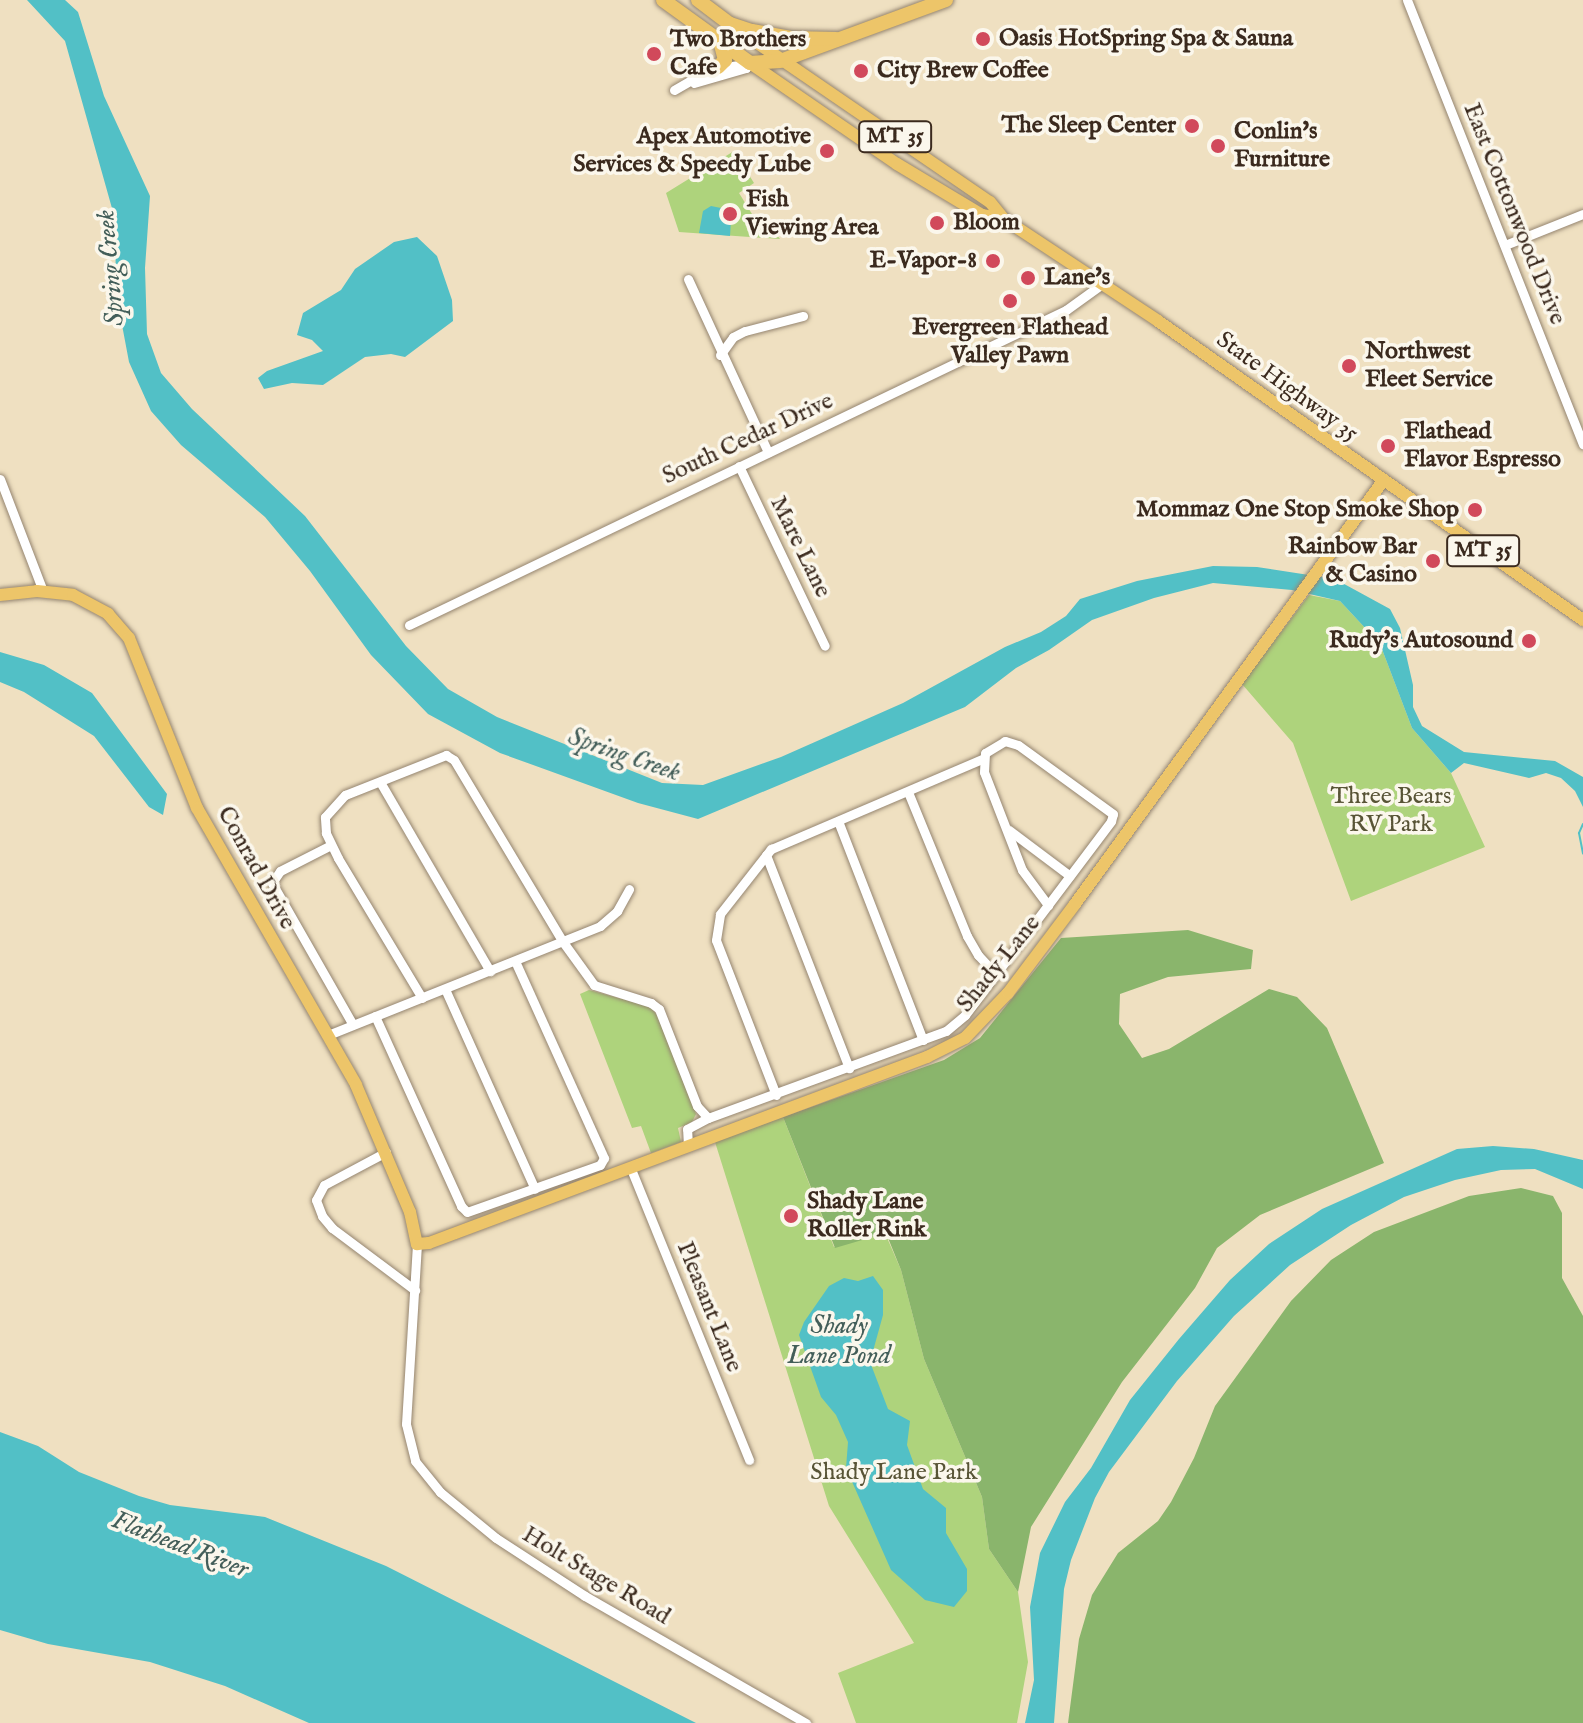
<!DOCTYPE html>
<html>
<head>
<meta charset="utf-8">
<style>
	body { margin:0 }
	#map { position:relative; width:1583px; height:1723px; overflow:hidden; background:#efe0c1; font-family:"IM FELL English",serif }
	div>[style] { position:absolute }
	[style*='--x'] { left:calc(var(--x)*1px); top:calc(var(--y)*1px); width:calc(var(--w)*1px); rotate:calc(var(--a)*1deg) }
	.green>* { inset:0; background:#aed37c }
	.forest>* { inset:0; background:#8ab56c }
	.water>* { inset:0; background:#52c0c6 }
	.stream>* { height:2px; margin:-1px; padding:0 1px; transform-origin:1px; border-radius:1px; background:#52c0c6 }
	.roads { filter:drop-shadow(0 0 2px #958570) drop-shadow(0 0 2px #958570) }
	.minor>* { height:9px; margin:-4.5px; padding:0 4.5px; transform-origin:4.5px; border-radius:4.5px; background:#fff }
	.major>* { height:12px; margin:-6px; padding:0 6px; transform-origin:6px; border-radius:6px; background:#edc569 }
	.highway>* { height:14px; margin:-7px; padding:0 7px; transform-origin:7px; border-radius:7px; background:#edc569 }
	.dots>* { width:22px; height:22px; translate:-50% -50%; box-sizing:border-box; border:4px solid #fbf7ec; border-radius:50% }
	span { translate:-50% -50%; white-space:nowrap; text-align:center; line-height:1.15; -webkit-text-stroke:7px #fbf7ec; paint-order:stroke }
	.shield-label span { padding:2px 6px; background:#fbf7ec; border:2px solid; border-radius:6px; -webkit-text-stroke-width:0 }
	.shield-label { font-size:22px; color:#3b2a1e; font-weight:700 }
	.poi-label { font-size:24px; color:#3b2a1e; font-weight:700 }
	.left { translate:0 -50%; text-align:left }
	.right { translate:-100% -50%; text-align:right }
	.street-label { font-size:24px; color:#3b2a1e }
	.park-label { font-size:24px; color:#585436 }
	.water-label { font-size:26px; color:#435e59; font-style:italic }
</style>
</head>
<body>
<div id="map">
	<div class="green">
		<i style="clip-path:polygon(734px 151px,754px 183px,739px 193px,752px 214px,766px 220px,780px 239px,679px 232px,666px 193px)"></i>
		<i style="clip-path:polygon(1309px 595px,1340px 601px,1380px 644px,1412px 728px,1451px 773px,1485px 847px,1351px 901px,1293px 743px,1242px 684px)"></i>
		<i style="clip-path:polygon(589px 990px,651px 1007px,658px 1017px,696px 1114px,692px 1122px,678px 1128px,681px 1142px,651px 1153px,641px 1126px,632px 1128px,580px 994px)"></i>
		<i style="clip-path:polygon(783px 1117px,834px 1247px,885px 1233px,901px 1270px,924px 1359px,982px 1497px,989px 1549px,1018px 1592px,1028px 1662px,1017px 1723px,856px 1723px,838px 1673px,914px 1643px,829px 1506px,715px 1142px)"></i>
	</div>
	<div class="forest">
		<i style="clip-path:polygon(1188px 930px,1253px 950px,1251px 969px,1168px 977px,1120px 994px,1119px 1024px,1142px 1058px,1169px 1049px,1269px 989px,1297px 997px,1327px 1028px,1384px 1163px,1260px 1215px,1217px 1248px,1195px 1288px,1122px 1382px,1031px 1527px,1018px 1592px,989px 1549px,982px 1497px,924px 1359px,901px 1270px,886px 1233px,835px 1248px,783px 1117px,944px 1060px,980px 1038px,1061px 938px)"></i>
		<i style="clip-path:polygon(1521px 1188px,1553px 1196px,1562px 1213px,1562px 1278px,1583px 1316px,1583px 1723px,1068px 1723px,1079px 1639px,1092px 1595px,1118px 1553px,1158px 1521px,1171px 1502px,1194px 1458px,1215px 1406px,1291px 1301px,1331px 1260px,1374px 1232px,1469px 1196px)"></i>
	</div>
	<div class="water">
		<i style="clip-path:polygon(27px 0,65px 0,78px 12px,104px 96px,150px 196px,145px 268px,147px 334px,161px 373px,192px 409px,305px 516px,406px 646px,448px 689px,497px 717px,662px 783px,703px 785px,781px 757px,903px 703px,1005px 647px,1041px 632px,1066px 616px,1080px 599px,1137px 581px,1213px 566px,1257px 567px,1335px 579px,1390px 609px,1400px 628px,1413px 685px,1413px 707px,1422px 726px,1464px 752px,1555px 761px,1583px 777px,1583px 807px,1575px 791px,1561px 778px,1546px 773px,1529px 778px,1464px 763px,1451px 773px,1412px 728px,1380px 644px,1340px 601px,1292px 590px,1213px 583px,1154px 598px,1092px 620px,1049px 650px,1016px 668px,965px 707px,698px 819px,638px 803px,500px 753px,428px 714px,371px 655px,310px 571px,265px 517px,181px 445px,151px 411px,129px 362px,116px 293px,115px 219px,65px 41px)"></i>
		<i style="clip-path:polygon(711px 206px,721px 208px,731px 219px,730px 236px,699px 233px,703px 211px)"></i>
		<i style="clip-path:polygon(417px 237px,437px 256px,452px 300px,453px 321px,405px 357px,391px 354px,365px 357px,323px 385px,292px 383px,264px 389px,258px 378px,267px 371px,323px 351px,312px 340px,297px 335px,303px 313px,341px 290px,355px 269px,394px 242px)"></i>
		<i style="clip-path:polygon(0 652px,44px 665px,92px 693px,167px 794px,163px 815px,149px 807px,94px 736px,24px 692px,0 682px)"></i>
		<i style="clip-path:polygon(1493px 1146px,1534px 1149px,1583px 1160px,1583px 1189px,1535px 1169px,1501px 1170px,1455px 1180px,1404px 1197px,1351px 1225px,1290px 1265px,1234px 1316px,1177px 1381px,1109px 1472px,1095px 1498px,1071px 1560px,1064px 1589px,1054px 1723px,1025px 1723px,1034px 1680px,1030px 1607px,1040px 1553px,1065px 1502px,1091px 1468px,1130px 1400px,1179px 1339px,1230px 1280px,1269px 1244px,1322px 1209px,1457px 1149px)"></i>
		<i style="clip-path:polygon(873px 1276px,883px 1290px,883px 1315px,870px 1362px,888px 1409px,910px 1421px,907px 1445px,923px 1489px,946px 1508px,946px 1533px,967px 1569px,967px 1591px,954px 1607px,925px 1600px,891px 1570px,846px 1468px,848px 1442px,836px 1415px,821px 1397px,799px 1335px,804px 1322px,829px 1286px,844px 1278px,858px 1281px)"></i>
		<i style="clip-path:polygon(0 1432px,38px 1446px,79px 1472px,139px 1496px,170px 1505px,265px 1517px,386px 1566px,696px 1723px,309px 1723px,225px 1686px,150px 1662px,48px 1644px,0 1630px)"></i>
	</div>
	<div class="stream">
		<i style="--x:1583;--y:824;--w:10;--a:114"></i>
		<i style="--x:1579;--y:833;--w:21;--a:79"></i>
	</div>
	<div class="roads">
		<div class="minor">
			<i style="--x:1407;--y:0;--w:478;--a:68.4"></i>
			<i style="--x:694;--y:83;--w:54;--a:-16.1"></i>
			<i style="--x:746;--y:68;--w:6;--a:-51"></i>
			<i style="--x:674;--y:90;--w:39;--a:-30"></i>
			<i style="--x:708;--y:70;--w:43;--a:-9.5"></i>
			<i style="--x:1505;--y:245;--w:84;--a:-21.7"></i>
			<i style="--x:688;--y:279;--w:191;--a:65.2"></i>
			<i style="--x:720;--y:355;--w:22;--a:-54"></i>
			<i style="--x:733;--y:337;--w:13;--a:-27"></i>
			<i style="--x:745;--y:331;--w:60;--a:-14.5"></i>
			<i style="--x:739;--y:466;--w:199;--a:64.5"></i>
			<i style="--x:0;--y:479;--w:120;--a:69"></i>
			<i style="--x:409;--y:625;--w:729;--a:-25.62"></i>
			<i style="--x:1066;--y:310;--w:44;--a:-35.8"></i>
			<i style="--x:380;--y:782;--w:219;--a:59.8"></i>
			<i style="--x:908;--y:792;--w:156;--a:67.7"></i>
			<i style="--x:967;--y:936;--w:22;--a:60"></i>
			<i style="--x:978;--y:955;--w:26;--a:47"></i>
			<i style="--x:838;--y:821;--w:235;--a:68.8"></i>
			<i style="--x:1009;--y:830;--w:76;--a:37"></i>
			<i style="--x:331;--y:845;--w:57;--a:153"></i>
			<i style="--x:280;--y:871;--w:14;--a:124"></i>
			<i style="--x:272;--y:883;--w:163;--a:60.3"></i>
			<i style="--x:766;--y:855;--w:229;--a:68.7"></i>
			<i style="--x:445;--y:989;--w:219;--a:65.8"></i>
			<i style="--x:422;--y:998;--w:163;--a:-121"></i>
			<i style="--x:338;--y:858;--w:28;--a:-116"></i>
			<i style="--x:326;--y:833;--w:16;--a:-94"></i>
			<i style="--x:325;--y:817;--w:30;--a:-48"></i>
			<i style="--x:345;--y:795;--w:109;--a:-21.6"></i>
			<i style="--x:446;--y:755;--w:9;--a:32"></i>
			<i style="--x:454;--y:760;--w:212;--a:59.1"></i>
			<i style="--x:563;--y:942;--w:53;--a:54.2"></i>
			<i style="--x:594;--y:985;--w:60;--a:17.5"></i>
			<i style="--x:651;--y:1003;--w:10;--a:37"></i>
			<i style="--x:659;--y:1009;--w:104;--a:68.6"></i>
			<i style="--x:697;--y:1106;--w:16;--a:47"></i>
			<i style="--x:708;--y:1118;--w:253;--a:-20.1"></i>
			<i style="--x:946;--y:1031;--w:25;--a:-40"></i>
			<i style="--x:965;--y:1015;--w:243;--a:-53"></i>
			<i style="--x:1111;--y:821;--w:7;--a:-74"></i>
			<i style="--x:1113;--y:814;--w:117;--a:-144"></i>
			<i style="--x:1018;--y:745;--w:14;--a:-163"></i>
			<i style="--x:1005;--y:741;--w:23;--a:149"></i>
			<i style="--x:985;--y:753;--w:19;--a:93"></i>
			<i style="--x:984;--y:772;--w:105;--a:68.8"></i>
			<i style="--x:1022;--y:870;--w:44;--a:53.4"></i>
			<i style="--x:375;--y:1016;--w:209;--a:65.6"></i>
			<i style="--x:461;--y:1206;--w:8;--a:45"></i>
			<i style="--x:467;--y:1212;--w:141;--a:-19.5"></i>
			<i style="--x:600;--y:1165;--w:8;--a:-60"></i>
			<i style="--x:604;--y:1158;--w:216;--a:-114.3"></i>
			<i style="--x:328;--y:1035;--w:293;--a:-21.8"></i>
			<i style="--x:600;--y:926;--w:23;--a:-41"></i>
			<i style="--x:617;--y:911;--w:25;--a:-61"></i>
			<i style="--x:776;--y:1095;--w:166;--a:-111.2"></i>
			<i style="--x:716;--y:940;--w:26;--a:-81"></i>
			<i style="--x:720;--y:914;--w:83;--a:-51.9"></i>
			<i style="--x:771;--y:849;--w:229;--a:-23.1"></i>
			<i style="--x:688;--y:1146;--w:17;--a:-93"></i>
			<i style="--x:687;--y:1129;--w:24;--a:-28"></i>
			<i style="--x:386;--y:1152;--w:70;--a:152"></i>
			<i style="--x:324;--y:1185;--w:17;--a:118"></i>
			<i style="--x:316;--y:1200;--w:17;--a:69"></i>
			<i style="--x:322;--y:1216;--w:16;--a:50"></i>
			<i style="--x:332;--y:1228;--w:104;--a:36.8"></i>
			<i style="--x:631;--y:1169;--w:314;--a:67.9"></i>
			<i style="--x:417;--y:1244;--w:180;--a:93.5"></i>
			<i style="--x:406;--y:1424;--w:38;--a:76"></i>
			<i style="--x:415;--y:1461;--w:40;--a:51"></i>
			<i style="--x:440;--y:1492;--w:72;--a:39.4"></i>
			<i style="--x:496;--y:1538;--w:106;--a:33.1"></i>
			<i style="--x:585;--y:1596;--w:255;--a:29.9"></i>
		</div>
		<div class="major">
			<i style="--x:734;--y:27;--w:310;--a:34.4"></i>
			<i style="--x:990;--y:202;--w:22;--a:51"></i>
			<i style="--x:1004;--y:219;--w:185;--a:33.5"></i>
			<i style="--x:1158;--y:321;--w:520;--a:35.13"></i>
			<i style="--x:750;--y:63;--w:178;--a:34.5"></i>
			<i style="--x:897;--y:164;--w:99;--a:31"></i>
			<i style="--x:982;--y:215;--w:22;--a:10"></i>
			<i style="--x:0;--y:595;--w:37;--a:-6"></i>
			<i style="--x:37;--y:591;--w:36;--a:6"></i>
			<i style="--x:73;--y:595;--w:40;--a:28"></i>
			<i style="--x:108;--y:614;--w:32;--a:49"></i>
			<i style="--x:129;--y:638;--w:183;--a:68.2"></i>
			<i style="--x:197;--y:808;--w:319;--a:60.1"></i>
			<i style="--x:356;--y:1085;--w:138;--a:67"></i>
			<i style="--x:410;--y:1212;--w:33;--a:78"></i>
			<i style="--x:417;--y:1244;--w:12;--a:-5"></i>
			<i style="--x:429;--y:1243;--w:532;--a:-20.48"></i>
			<i style="--x:927;--y:1057;--w:42;--a:-26.6"></i>
			<i style="--x:965;--y:1038;--w:62;--a:-46.3"></i>
			<i style="--x:1008;--y:993;--w:111;--a:-53"></i>
			<i style="--x:1075;--y:904;--w:523;--a:-53.94"></i>
		</div>
		<div class="highway">
			<i style="--x:663;--y:0;--w:107;--a:35.9"></i>
			<i style="--x:750;--y:63;--w:30;--a:-4"></i>
			<i style="--x:780;--y:61;--w:177;--a:-20.2"></i>
			<i style="--x:698;--y:0;--w:40;--a:37"></i>
			<i style="--x:730;--y:24;--w:23;--a:18"></i>
			<i style="--x:752;--y:31;--w:39;--a:10"></i>
			<i style="--x:790;--y:38;--w:46;--a:1.2"></i>
			<i style="--x:718;--y:67;--w:10;--a:-45"></i>
			<i style="--x:725;--y:60;--w:20;--a:-105"></i>
		</div>
	</div>
	<div class="dots">
		<i style="left:983px;top:39px;background:#d1495b"></i>
		<i style="left:654px;top:54px;background:#d1495b"></i>
		<i style="left:861px;top:71px;background:#d1495b"></i>
		<i style="left:1192px;top:126px;background:#d1495b"></i>
		<i style="left:1218px;top:146px;background:#d1495b"></i>
		<i style="left:827px;top:151px;background:#d1495b"></i>
		<i style="left:730px;top:214px;background:#d1495b"></i>
		<i style="left:937px;top:223px;background:#d1495b"></i>
		<i style="left:993px;top:261px;background:#d1495b"></i>
		<i style="left:1028px;top:278px;background:#d1495b"></i>
		<i style="left:1010px;top:301px;background:#d1495b"></i>
		<i style="left:1349px;top:366px;background:#d1495b"></i>
		<i style="left:1388px;top:446px;background:#d1495b"></i>
		<i style="left:1475px;top:510px;background:#d1495b"></i>
		<i style="left:1433px;top:561px;background:#d1495b"></i>
		<i style="left:1529px;top:641px;background:#d1495b"></i>
		<i style="left:791px;top:1216px;background:#d1495b"></i>
	</div>
	<div class="shield-label">
		<span style="left:895px;top:137px">MT 35</span>
		<span style="left:1483px;top:551px">MT 35</span>
	</div>
	<div class="poi-label">
		<span class="left" style="left:999px;top:39px">Oasis HotSpring Spa &amp; Sauna</span>
		<span class="left" style="left:670px;top:54px">Two Brothers<br>Cafe</span>
		<span class="left" style="left:877px;top:71px">City Brew Coffee</span>
		<span class="right" style="left:1176px;top:126px">The Sleep Center</span>
		<span class="left" style="left:1234px;top:146px">Conlin's<br>Furniture</span>
		<span class="right" style="left:811px;top:151px">Apex Automotive<br>Services &amp; Speedy Lube</span>
		<span class="left" style="left:746px;top:214px">Fish<br>Viewing Area</span>
		<span class="left" style="left:953px;top:223px">Bloom</span>
		<span class="right" style="left:977px;top:261px">E-Vapor-8</span>
		<span class="left" style="left:1044px;top:278px">Lane's</span>
		<span style="left:1010px;top:342px">Evergreen Flathead<br>Valley Pawn</span>
		<span class="left" style="left:1365px;top:366px">Northwest<br>Fleet Service</span>
		<span class="left" style="left:1404px;top:446px">Flathead<br>Flavor Espresso</span>
		<span class="right" style="left:1459px;top:510px">Mommaz One Stop Smoke Shop</span>
		<span class="right" style="left:1417px;top:561px">Rainbow Bar<br>&amp; Casino</span>
		<span class="right" style="left:1513px;top:641px">Rudy's Autosound</span>
		<span class="left" style="left:807px;top:1216px">Shady Lane<br>Roller Rink</span>
	</div>
	<div class="street-label">
		<span style="left:1514px;top:214px;rotate:68deg">East Cottonwood Drive</span>
		<span style="left:1287px;top:387px;rotate:36deg">State Highway 35</span>
		<span style="left:748px;top:439px;rotate:-25deg">South Cedar Drive</span>
		<span style="left:800px;top:547px;rotate:64deg">Mare Lane</span>
		<span style="left:256px;top:868px;rotate:61deg">Conrad Drive</span>
		<span style="left:999px;top:964px;rotate:-51deg">Shady Lane</span>
		<span style="left:709px;top:1307px;rotate:68deg">Pleasant Lane</span>
		<span style="left:596px;top:1576px;rotate:31deg">Holt Stage Road</span>
	</div>
	<div class="park-label">
		<span style="left:1391px;top:811px">Three Bears<br>RV Park</span>
		<span style="left:894px;top:1473px">Shady Lane Park</span>
	</div>
	<div class="water-label">
		<span style="left:111px;top:268px;rotate:-95deg">Spring Creek</span>
		<span style="left:624px;top:755px;rotate:19deg">Spring Creek</span>
		<span style="left:839px;top:1341px">Shady<br>Lane Pond</span>
		<span style="left:180px;top:1545px;rotate:21deg">Flathead River</span>
	</div>
</div>
</body>
</html>
